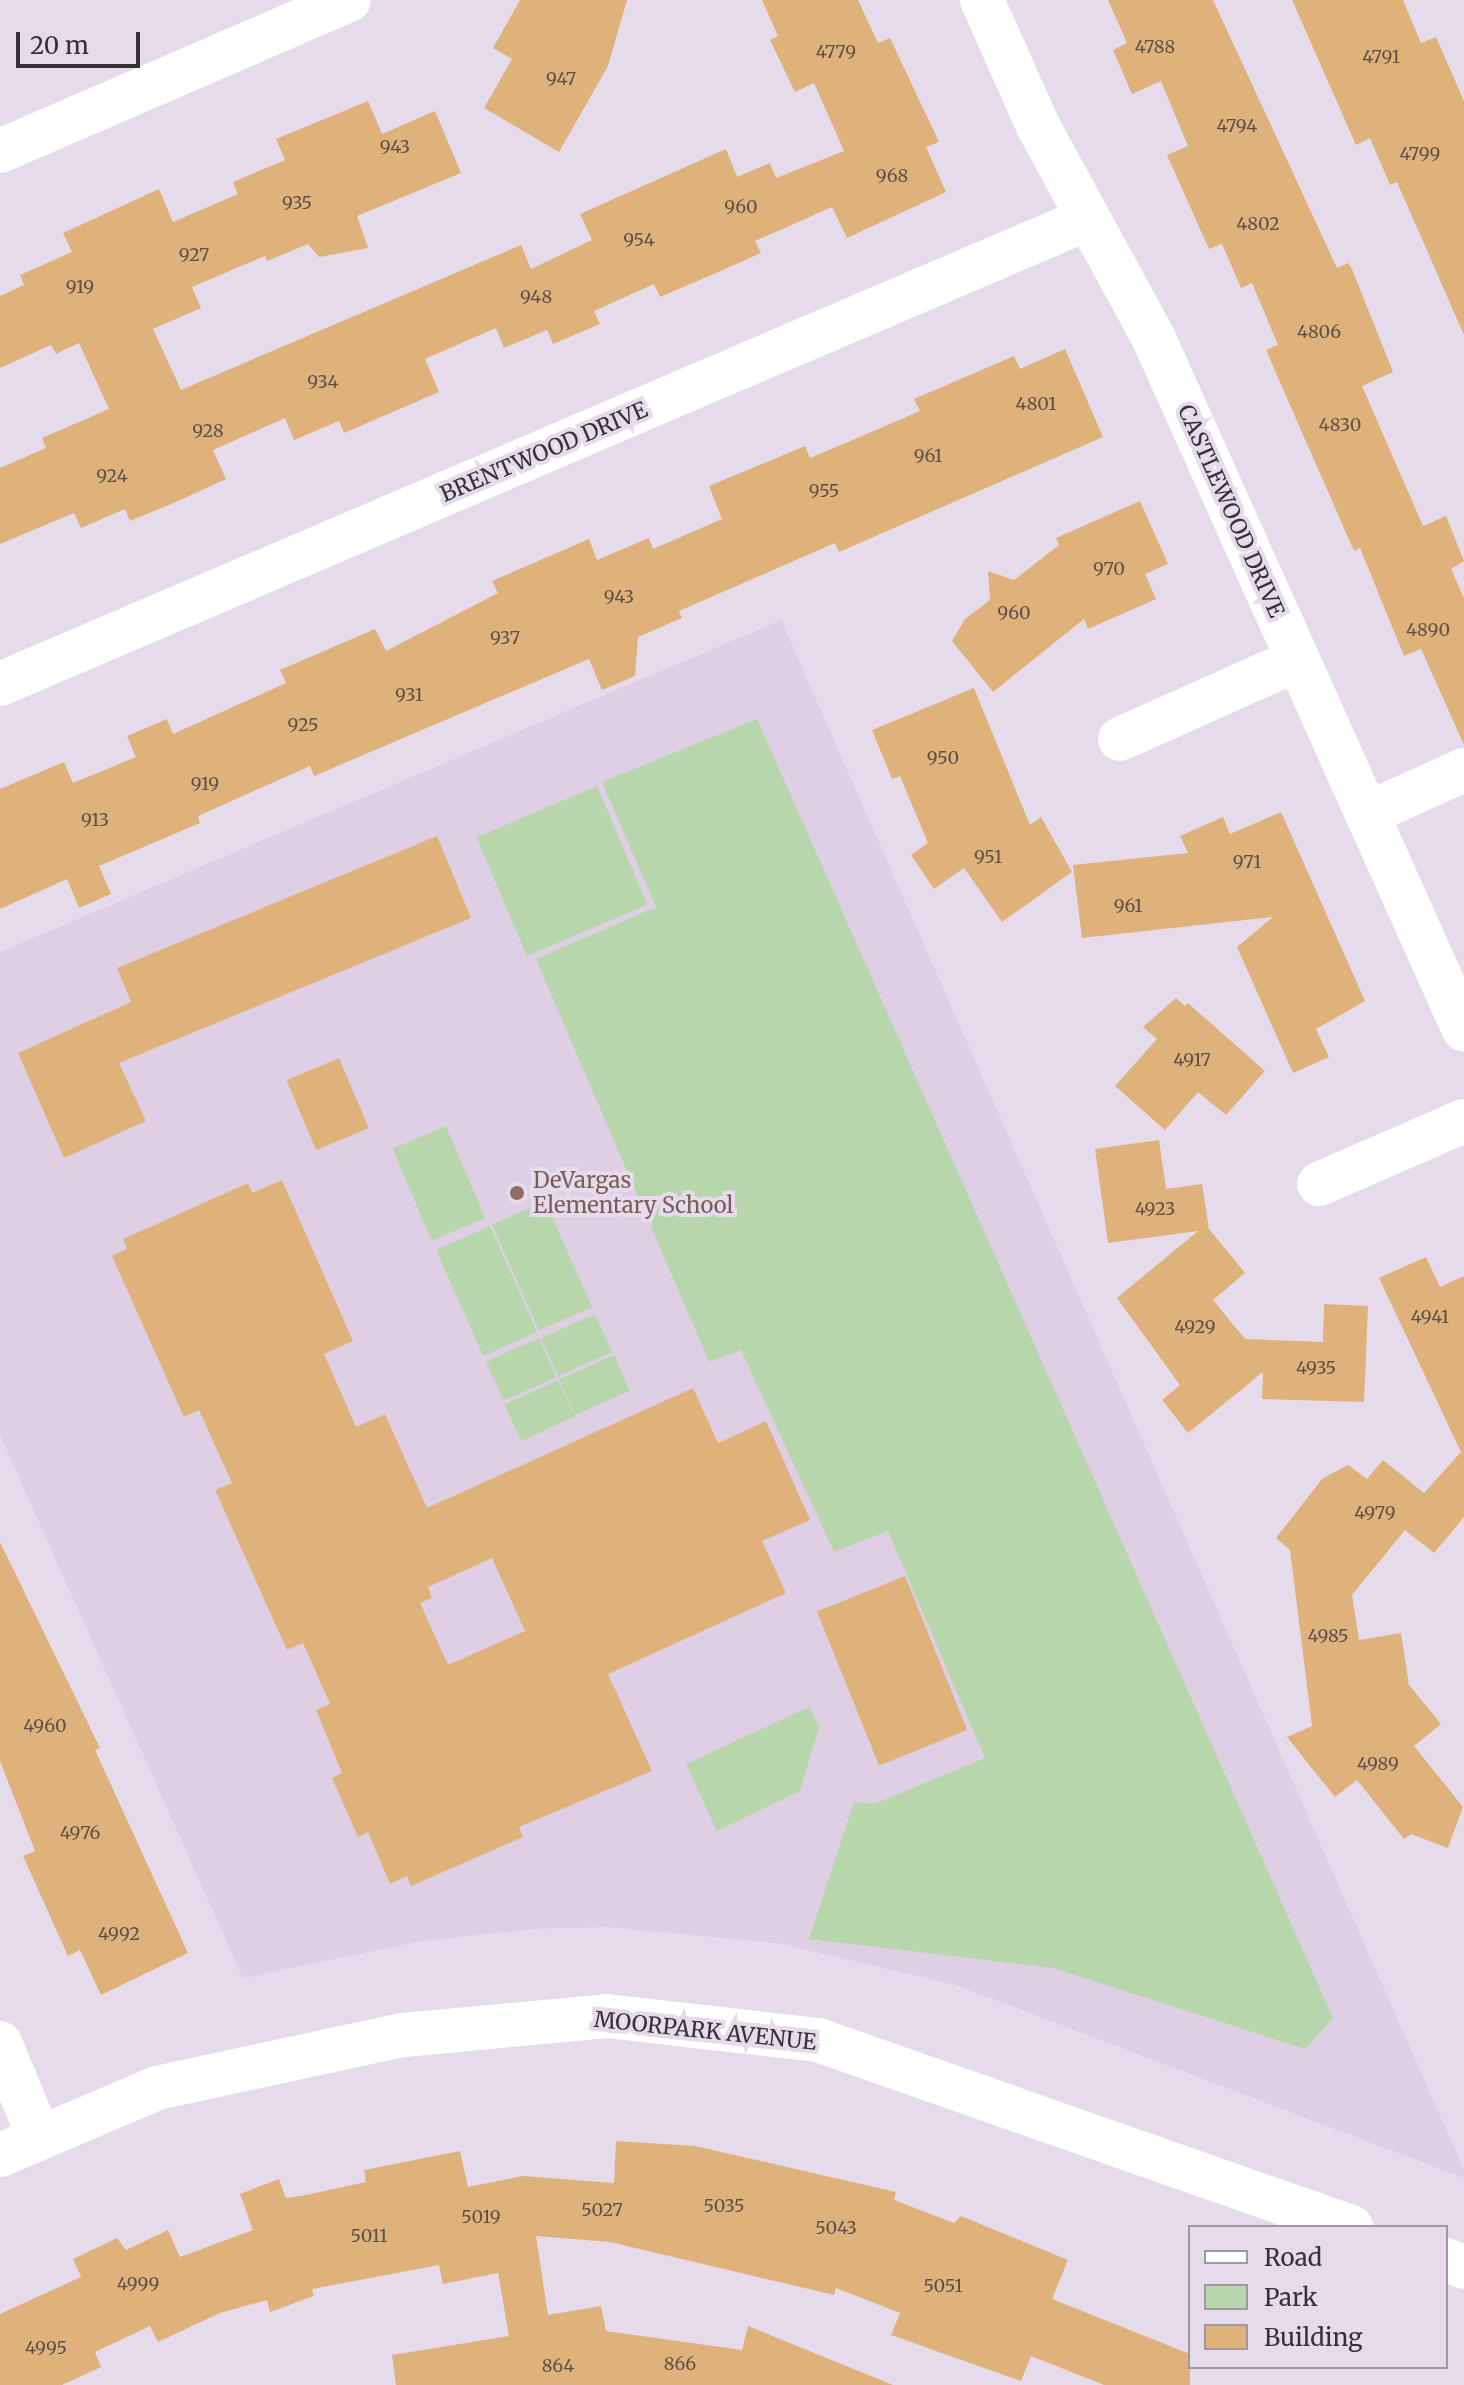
<!DOCTYPE html>
<html>
<head>
<meta charset="utf-8">
<style>
	body { margin:0 }
	#map { position:relative; width:1464px; height:2385px; overflow:hidden; background:#e6dbea; font-family:Merriweather,serif }
	div>[style] { position:absolute }
	[style*='--x'] { left:calc(var(--x)*1px); top:calc(var(--y)*1px); width:calc(var(--w)*1px); rotate:calc(var(--a)*1deg) }
	.built>* { inset:0; background:#dfcfe4 }
	.green>* { inset:0; background:#b8d6ab; transform-origin:0 0 }
	.building>* { inset:0; background:#dfb27c; transform-origin:0 0 }
	.street>* { height:44px; margin:-22px; padding:0 22px; transform-origin:22px; border-radius:22px; background:#fff }
	.secondary>* { height:44px; margin:-22px; padding:0 22px; transform-origin:22px; border-radius:22px; background:#fff }
	.dots>* { width:22px; height:22px; translate:-50% -50%; box-sizing:border-box; border:4px solid #e6dbea; border-radius:50% }
	span { translate:-50% -50%; white-space:nowrap; text-align:center; line-height:1.15; -webkit-text-stroke:8px #e6dbea; paint-order:stroke }
	.number-label { font-size:18px; color:#605148 }
	.number-label span { -webkit-text-stroke-width:0 }
	.street-label { font-size:22px; color:#353137 }
	.education-label { font-size:22px; color:#785e54 }
	.left { translate:0 -50%; text-align:left }
	.legend { position:absolute; left:1188px; top:2225px; width:260px; height:144px; box-sizing:border-box; background:#e6dbea; border:2px solid #9f97a2; margin:0; padding:10px 14px; list-style:none; font-size:24px; color:#353137 }
	.legend li { display:flex; align-items:center; gap:16px; height:40px }
	.legend b { width:40px; border:2px solid #9f97a2 }
	.scale { position:absolute; left:16px; top:32px; width:124px; height:36px; box-sizing:border-box; border:4px solid #353137; border-top:0; padding-left:10px; font-size:24px; line-height:28px; white-space:nowrap; color:#353137; -webkit-text-stroke:6px #e6dbea; paint-order:stroke }
</style>
</head>
<body>
<div id="map">
	<div class="built">
		<i style="clip-path:polygon(781px 620px,1464px 2170px,1464px 2178px,956px 1985px,777px 1943px,607px 1927px,533px 1929px,422px 1941px,243px 1978px,0 1435px,0 952px)"></i>
	</div>
	<div class="green">
		<i style="clip-path:polygon(757px 719px,1333px 2018px,1305px 2049px,1053px 1968px,809px 1939px,854px 1802px,874px 1804px,985px 1758px,888px 1531px,834px 1552px,741px 1350px,709px 1362px,536px 959px,656px 907px,602px 782px)"></i>
		<i style="left:597px;top:786px;width:129px;height:131px;rotate:67deg"></i>
		<i style="left:446px;top:1126px;width:100px;height:58px;rotate:67deg"></i>
		<i style="left:545px;top:1201px;width:116px;height:58px;rotate:66deg"></i>
		<i style="left:490px;top:1226px;width:116px;height:59px;rotate:66deg"></i>
		<i style="left:595px;top:1314px;width:42px;height:59px;rotate:66deg"></i>
		<i style="left:539px;top:1338px;width:43px;height:58px;rotate:66deg"></i>
		<i style="left:614px;top:1355px;width:39px;height:60px;rotate:66deg"></i>
		<i style="left:558px;top:1380px;width:40px;height:59px;rotate:65deg"></i>
		<i style="clip-path:polygon(809px 1707px,819px 1727px,800px 1791px,717px 1831px,686px 1764px)"></i>
	</div>
	<div class="building">
		<i style="clip-path:polygon(520px 0,627px 0,608px 66px,559px 152px,484px 108px,512px 59px,493px 48px)"></i>
		<i style="clip-path:polygon(762px 0,858px 0,878px 43px,890px 38px,939px 142px,926px 147px,946px 192px,847px 238px,832px 207px,755px 241px,761px 253px,716px 273px,660px 297px,654px 284px,594px 311px,600px 324px,553px 344px,547px 330px,504px 348px,496px 328px,425px 359px,439px 392px,344px 433px,339px 421px,294px 440px,285px 418px,213px 450px,226px 479px,176px 502px,130px 521px,125px 509px,81px 528px,74px 513px,0 544px,0 468px,46px 448px,42px 438px,109px 409px,79px 343px,56px 354px,51px 345px,0 368px,0 296px,24px 285px,20px 275px,72px 252px,63px 233px,159px 189px,173px 222px,238px 194px,233px 182px,285px 160px,276px 139px,368px 101px,382px 134px,435px 111px,461px 173px,357px 216px,368px 248px,319px 257px,308px 244px,267px 261px,265px 256px,192px 287px,201px 308px,153px 329px,181px 390px,521px 245px,531px 269px,592px 240px,580px 214px,726px 149px,737px 177px,770px 163px,776px 178px,844px 151px,814px 83px,795px 92px,770px 40px,778px 36px)"></i>
		<i style="clip-path:polygon(1108px 0,1213px 0,1337px 268px,1348px 263px,1352px 269px,1393px 372px,1362px 386px,1423px 526px,1446px 516px,1464px 561px,1451px 569px,1464px 598px,1464px 745px,1421px 649px,1404px 656px,1360px 548px,1354px 551px,1266px 350px,1278px 345px,1252px 283px,1241px 288px,1222px 244px,1209px 249px,1167px 155px,1188px 146px,1161px 81px,1132px 94px,1113px 50px,1127px 43px)"></i>
		<i style="clip-path:polygon(1292px 0,1403px 0,1421px 43px,1436px 37px,1464px 101px,1464px 335px,1397px 182px,1390px 185px,1370px 138px,1356px 145px)"></i>
		<i style="clip-path:polygon(1065px 349px,1103px 437px,839px 552px,835px 543px,679px 611px,682px 618px,638px 637px,635px 676px,602px 690px,589px 659px,314px 776px,310px 766px,198px 816px,200px 823px,99px 866px,111px 894px,79px 908px,67px 879px,0 909px,0 789px,64px 762px,73px 783px,136px 757px,127px 736px,167px 719px,173px 734px,286px 683px,280px 670px,375px 629px,386px 651px,498px 593px,492px 581px,589px 539px,597px 560px,649px 538px,653px 549px,722px 519px,709px 486px,805px 446px,810px 458px,855px 439px,920px 411px,914px 399px,1014px 356px,1020px 369px)"></i>
		<i style="clip-path:polygon(1140px 501px,1168px 564px,1145px 574px,1156px 599px,1088px 629px,1084px 619px,993px 692px,952px 641px,965px 619px,990px 600px,988px 571px,1014px 580px,1059px 545px,1056px 538px)"></i>
		<i style="clip-path:polygon(974px 688px,1030px 825px,1041px 817px,1072px 872px,1002px 922px,964px 868px,934px 889px,911px 855px,928px 843px,900px 776px,892px 779px,872px 730px)"></i>
		<i style="clip-path:polygon(1281px 812px,1365px 1001px,1316px 1029px,1329px 1057px,1293px 1073px,1237px 947px,1273px 917px,1082px 938px,1073px 865px,1188px 853px,1180px 836px,1223px 817px,1230px 834px)"></i>
		<i style="clip-path:polygon(437px 836px,471px 918px,119px 1063px,146px 1121px,64px 1158px,18px 1053px,131px 1002px,117px 968px)"></i>
		<i style="clip-path:polygon(1176px 998px,1185px 1006px,1188px 1003px,1265px 1071px,1226px 1115px,1198px 1092px,1165px 1130px,1115px 1086px,1157px 1039px,1143px 1027px)"></i>
		<i style="left:339px;top:1058px;width:76px;height:57px;rotate:67deg"></i>
		<i style="clip-path:polygon(1159px 1140px,1166px 1189px,1202px 1184px,1209px 1229px,1245px 1273px,1213px 1300px,1245px 1339px,1323px 1342px,1324px 1304px,1368px 1306px,1364px 1402px,1262px 1399px,1263px 1372px,1188px 1433px,1162px 1400px,1180px 1385px,1117px 1298px,1198px 1231px,1108px 1243px,1095px 1149px)"></i>
		<i style="clip-path:polygon(evenodd,282px 1180px,353px 1341px,324px 1354px,356px 1427px,385px 1414px,427px 1508px,693px 1388px,718px 1443px,766px 1421px,810px 1520px,762px 1541px,786px 1593px,608px 1674px,652px 1771px,519px 1827px,523px 1837px,411px 1886px,407px 1876px,390px 1884px,368px 1832px,358px 1837px,332px 1778px,342px 1773px,316px 1710px,330px 1704px,303px 1643px,287px 1650px,215px 1490px,232px 1483px,199px 1410px,184px 1417px,112px 1256px,127px 1249px,123px 1239px,248px 1183px,252px 1193px,282px 1180px,492px 1558px,525px 1631px,448px 1665px,420px 1603px,432px 1598px,428px 1587px,492px 1558px)"></i>
		<i style="clip-path:polygon(1426px 1257px,1440px 1287px,1464px 1276px,1464px 1517px,1434px 1553px,1405px 1530px,1352px 1595px,1359px 1640px,1401px 1633px,1409px 1685px,1441px 1724px,1414px 1746px,1463px 1807px,1448px 1848px,1411px 1834px,1404px 1839px,1357px 1780px,1335px 1797px,1287px 1737px,1312px 1726px,1290px 1550px,1276px 1538px,1322px 1479px,1348px 1465px,1367px 1479px,1383px 1460px,1424px 1493px,1461px 1452px,1379px 1278px)"></i>
		<i style="clip-path:polygon(0 1542px,100px 1748px,95px 1750px,188px 1953px,101px 1995px,80px 1950px,68px 1956px,23px 1856px,35px 1851px,0 1761px)"></i>
		<i style="left:905px;top:1576px;width:166px;height:95px;rotate:68deg"></i>
		<i style="clip-path:polygon(616px 2141px,695px 2146px,896px 2192px,894px 2200px,954px 2223px,961px 2216px,1068px 2260px,1052px 2299px,1190px 2354px,1190px 2385px,1104px 2385px,1031px 2356px,1021px 2381px,891px 2335px,900px 2313px,836px 2288px,834px 2295px,610px 2242px,536px 2236px,548px 2315px,601px 2306px,606px 2331px,742px 2350px,748px 2326px,893px 2385px,396px 2385px,392px 2355px,509px 2336px,498px 2273px,443px 2284px,439px 2265px,312px 2289px,314px 2296px,270px 2312px,267px 2300px,220px 2313px,158px 2342px,150px 2326px,95px 2352px,101px 2367px,62px 2385px,0 2385px,0 2314px,81px 2277px,73px 2259px,117px 2238px,126px 2250px,168px 2230px,180px 2257px,253px 2230px,240px 2194px,279px 2179px,286px 2198px,301px 2196px,366px 2182px,364px 2170px,460px 2151px,468px 2187px,523px 2176px,614px 2183px)"></i>
	</div>
	<div class="street">
		<i style="--x:982;--y:0;--w:138;--a:66"></i>
		<i style="--x:1038;--y:126;--w:243;--a:61.4"></i>
		<i style="--x:1154;--y:339;--w:757;--a:65.84"></i>
		<i style="--x:0;--y:151;--w:380;--a:-23.4"></i>
		<i style="--x:0;--y:684;--w:1182;--a:-23.16"></i>
		<i style="--x:1120;--y:739;--w:194;--a:-24.1"></i>
		<i style="--x:1369;--y:813;--w:104;--a:-24.4"></i>
		<i style="--x:1319;--y:1184;--w:158;--a:-23.5"></i>
		<i style="--x:0;--y:2043;--w:102;--a:67.5"></i>
	</div>
	<div class="secondary">
		<i style="--x:0;--y:2155;--w:171;--a:-23.1"></i>
		<i style="--x:157;--y:2088;--w:252;--a:-12.2"></i>
		<i style="--x:403;--y:2035;--w:205;--a:-5.3"></i>
		<i style="--x:607;--y:2016;--w:212;--a:6.5"></i>
		<i style="--x:818;--y:2040;--w:565;--a:19.33"></i>
		<i style="--x:1446;--y:2260;--w:19;--a:21"></i>
	</div>
	<div class="dots">
		<i style="left:517px;top:1193px;background:#8d6e63"></i>
	</div>
	<div class="number-label">
		<span style="left:1155px;top:47px">4788</span>
		<span style="left:836px;top:52px">4779</span>
		<span style="left:1381px;top:57px">4791</span>
		<span style="left:561px;top:79px">947</span>
		<span style="left:1237px;top:126px">4794</span>
		<span style="left:395px;top:147px">943</span>
		<span style="left:1420px;top:154px">4799</span>
		<span style="left:892px;top:176px">968</span>
		<span style="left:297px;top:203px">935</span>
		<span style="left:741px;top:207px">960</span>
		<span style="left:1258px;top:224px">4802</span>
		<span style="left:639px;top:240px">954</span>
		<span style="left:194px;top:255px">927</span>
		<span style="left:80px;top:287px">919</span>
		<span style="left:536px;top:297px">948</span>
		<span style="left:1319px;top:332px">4806</span>
		<span style="left:323px;top:382px">934</span>
		<span style="left:1036px;top:404px">4801</span>
		<span style="left:1340px;top:425px">4830</span>
		<span style="left:208px;top:431px">928</span>
		<span style="left:928px;top:456px">961</span>
		<span style="left:112px;top:476px">924</span>
		<span style="left:824px;top:491px">955</span>
		<span style="left:1109px;top:569px">970</span>
		<span style="left:619px;top:597px">943</span>
		<span style="left:1014px;top:613px">960</span>
		<span style="left:1428px;top:630px">4890</span>
		<span style="left:505px;top:638px">937</span>
		<span style="left:409px;top:695px">931</span>
		<span style="left:303px;top:725px">925</span>
		<span style="left:943px;top:758px">950</span>
		<span style="left:205px;top:784px">919</span>
		<span style="left:95px;top:820px">913</span>
		<span style="left:988px;top:857px">951</span>
		<span style="left:1247px;top:862px">971</span>
		<span style="left:1128px;top:906px">961</span>
		<span style="left:1192px;top:1060px">4917</span>
		<span style="left:1155px;top:1209px">4923</span>
		<span style="left:1430px;top:1317px">4941</span>
		<span style="left:1195px;top:1327px">4929</span>
		<span style="left:1316px;top:1368px">4935</span>
		<span style="left:1375px;top:1513px">4979</span>
		<span style="left:1328px;top:1636px">4985</span>
		<span style="left:45px;top:1726px">4960</span>
		<span style="left:1378px;top:1764px">4989</span>
		<span style="left:80px;top:1833px">4976</span>
		<span style="left:119px;top:1934px">4992</span>
		<span style="left:724px;top:2206px">5035</span>
		<span style="left:602px;top:2210px">5027</span>
		<span style="left:481px;top:2217px">5019</span>
		<span style="left:836px;top:2228px">5043</span>
		<span style="left:369px;top:2236px">5011</span>
		<span style="left:138px;top:2284px">4999</span>
		<span style="left:943px;top:2286px">5051</span>
		<span style="left:46px;top:2348px">4995</span>
		<span style="left:680px;top:2364px">866</span>
		<span style="left:558px;top:2366px">864</span>
	</div>
	<div class="street-label">
		<span style="left:544px;top:452px;rotate:-23deg">BRENTWOOD DRIVE</span>
		<span style="left:1231px;top:511px;rotate:66deg">CASTLEWOOD DRIVE</span>
		<span style="left:705px;top:2031px;rotate:6deg">MOORPARK AVENUE</span>
	</div>
	<div class="education-label">
		<span class="left" style="left:533px;top:1193px">DeVargas<br>Elementary School</span>
	</div>
	<ul class="legend">
	<li><b style="height:10px;background:#fff"></b>Road</li>
	<li><b style="height:22px;background:#b8d6ab"></b>Park</li>
	<li><b style="height:22px;background:#dfb27c"></b>Building</li>
	</ul>
	<div class="scale">20 m</div>
</div>
</body>
</html>
